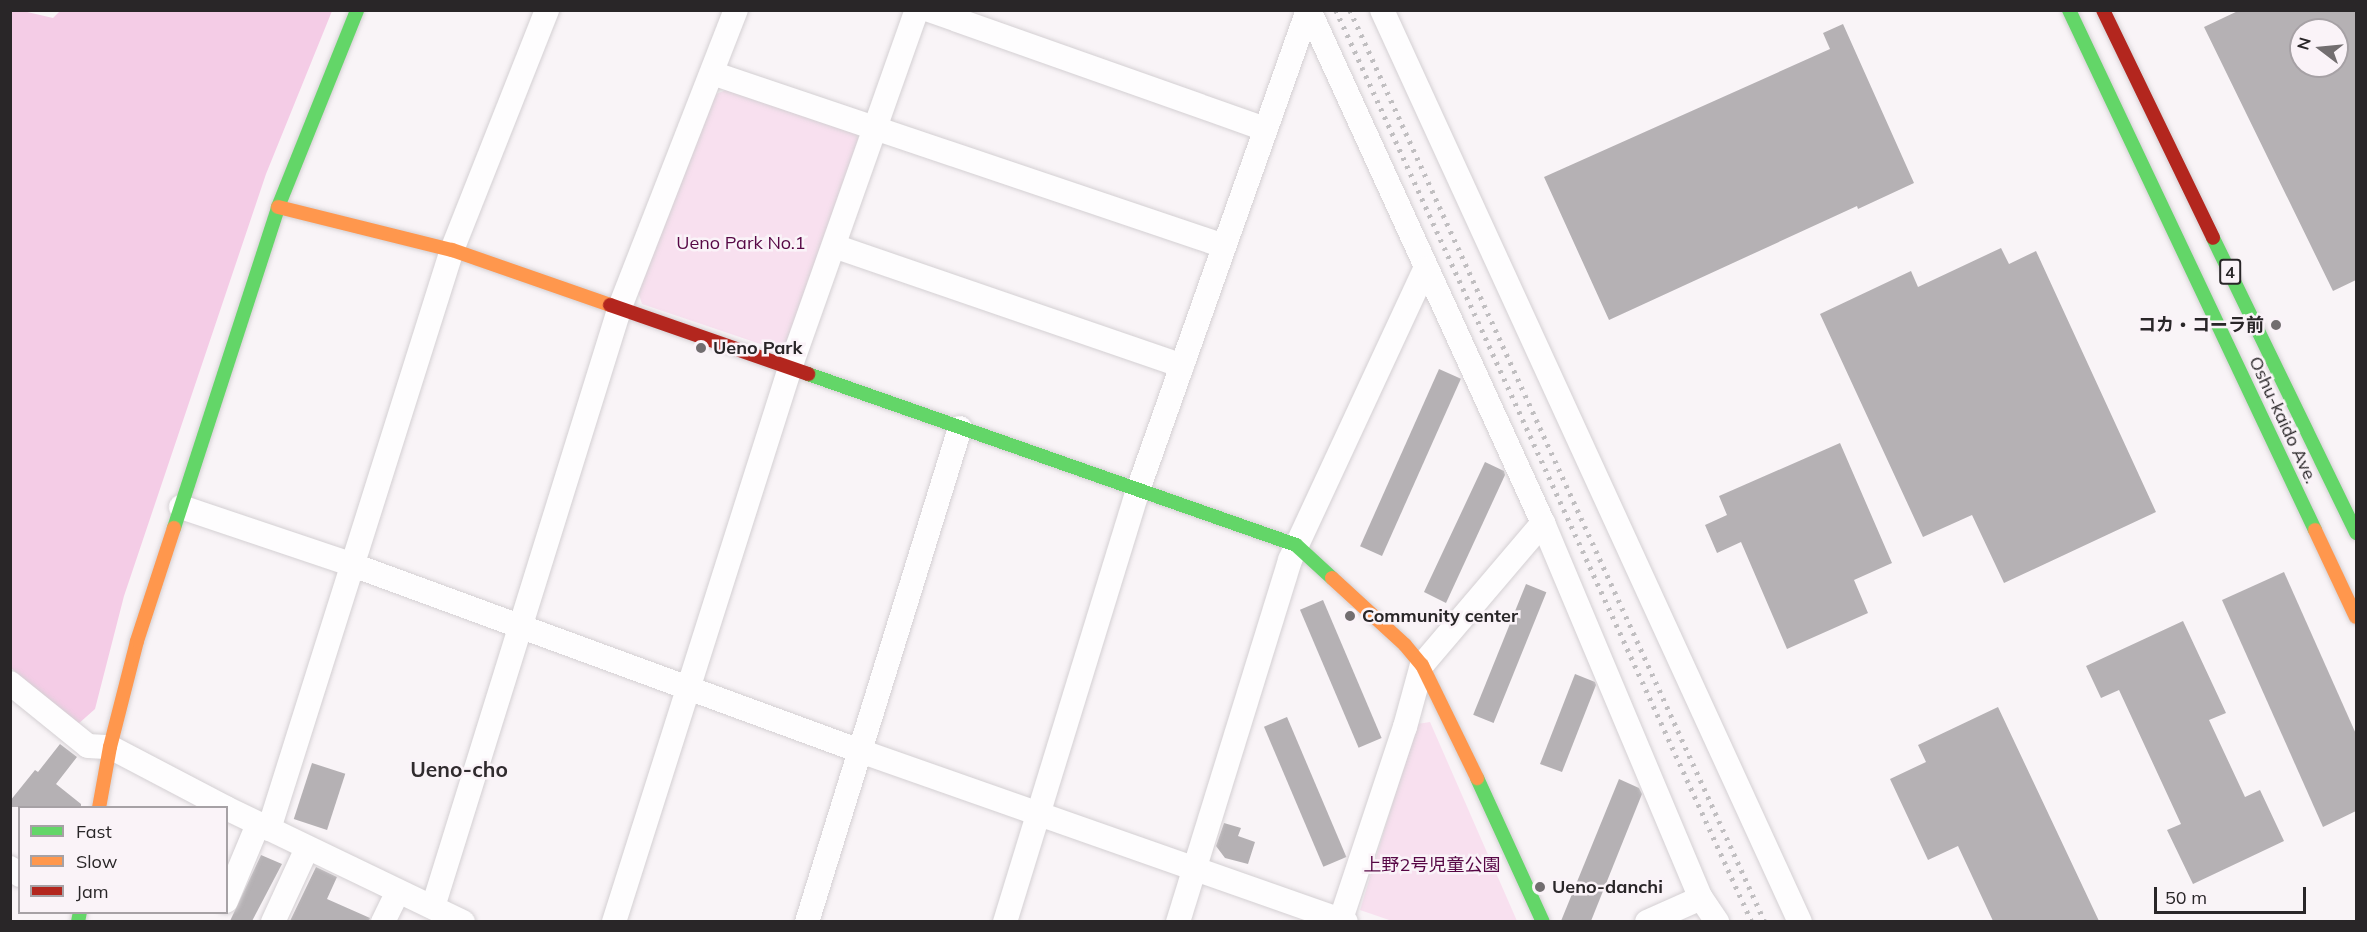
<!DOCTYPE html>
<html>
<head>
<meta charset="utf-8">
<style>
	body { margin:0 }
	#map { position:relative; width:2367px; height:932px; overflow:hidden; background:#f9f4f7; font-family:Mulish,"Noto Sans JP",sans-serif }
	div>[style] { position:absolute }
	[style*='--x'] { left:calc(var(--x)*1px); top:calc(var(--y)*1px); width:calc(var(--w)*1px); rotate:calc(var(--a)*1deg) }
	.green>* { inset:0; background:#f8e0ef }
	.forest>* { inset:0; background:#f4cce6 }
	.building>* { inset:0; background:#b5b1b4; transform-origin:0 0 }
	.roads { filter:drop-shadow(0 0 2px #d4d0d3) drop-shadow(0 0 2px #d4d0d3) }
	.street>* { height:24px; margin:-12px; padding:0 12px; transform-origin:12px; border-radius:12px; background:#fefdfe }
	.fast>* { height:14px; margin:-7px; padding:0 7px; transform-origin:7px; border-radius:7px; background:#63d668 }
	.slow>* { height:14px; margin:-7px; padding:0 7px; transform-origin:7px; border-radius:7px; background:#ff974d }
	.jam>* { height:14px; margin:-7px; padding:0 7px; transform-origin:7px; border-radius:7px; background:#b3261e }
	.rail>* { height:4.5px; margin-top:-2.25px; transform-origin:0; background:repeating-linear-gradient(90deg,#c0bec0 0 3px,transparent 0 9px) }
	.dots>* { width:16px; height:16px; translate:-50% -50%; box-sizing:border-box; border:3px solid #faf3f8; border-radius:50% }
	span { translate:-50% -50%; white-space:nowrap; text-align:center; line-height:1.15; -webkit-text-stroke:5px #faf3f8; paint-order:stroke }
	.shield-label span { padding:2px 4px; background:#faf3f8; border:2px solid; border-radius:4px; -webkit-text-stroke-width:0 }
	.shield-label { font-size:16px; color:#292628; font-weight:700 }
	.park-label { font-size:18px; color:#570745 }
	.poi-label { font-size:18px; color:#292628; font-weight:700 }
	.right { translate:-100% -50%; text-align:right }
	.left { translate:0 -50%; text-align:left }
	.street-label { font-size:18px; color:#292628 }
	.quarter-label { font-size:21px; color:#302b2e; font-weight:700 }
	.frame { position:absolute; inset:0; border:12px solid #292628; pointer-events:none }
	.legend { position:absolute; left:18px; top:806px; width:210px; height:108px; box-sizing:border-box; background:#faf3f8; border:2px solid #a6a1a5; margin:0; padding:8px 10px; list-style:none; font-size:18px; color:#292628 }
	.legend li { display:flex; align-items:center; gap:12px; height:30px }
	.legend b { width:30px; border:2px solid #a6a1a5 }
	.north { position:absolute; left:2289px; top:18px; width:60px; height:60px; box-sizing:border-box; background:#faf3f8; border:2px solid #a6a1a5; border-radius:50%; rotate:286deg; font-size:16px; font-weight:700; line-height:24px; text-align:center; color:#292628 }
	.north::after { content:''; display:block; margin:auto; width:21px; height:27px; background:#726e70; clip-path:polygon(50% 0,100% 100%,50% 72%,0 100%) }
	.scale { position:absolute; left:2154px; top:887px; width:152px; height:27px; box-sizing:border-box; border:3px solid #292628; border-top:0; padding-left:8px; font-size:18px; line-height:21px; white-space:nowrap; color:#292628; -webkit-text-stroke:4px #faf3f8; paint-order:stroke }
</style>
</head>
<body>
<div id="map">
	<div class="green">
		<i style="clip-path:polygon(728px 89px,855px 131px,860px 143px,789px 343px,775px 349px,642px 304px,637px 288px,714px 95px)"></i>
		<i style="clip-path:polygon(1430px 722px,1517px 921px,1392px 921px,1360px 910px,1417px 724px)"></i>
	</div>
	<div class="forest">
		<i style="clip-path:polygon(61px 10px,332px 11px,266px 174px,124px 596px,95px 709px,77px 725px,11px 668px,11px 11px,23px 11px,53px 18px)"></i>
	</div>
	<div class="building">
		<i style="clip-path:polygon(evenodd,2240px 10px,2356px 10px,2356px 280px,2333px 291px,2204px 27px,2240px 10px,2301px 30px,2337px 30px,2337px 66px,2301px 66px,2301px 30px)"></i>
		<i style="clip-path:polygon(1843px 24px,1914px 183px,1858px 209px,1857px 206px,1609px 320px,1544px 177px,1830px 49px,1823px 33px)"></i>
		<i style="clip-path:polygon(2001px 248px,2009px 264px,2036px 251px,2156px 512px,2004px 583px,1972px 515px,1923px 537px,1820px 314px,1911px 271px,1918px 287px)"></i>
		<i style="left:1439px;top:369px;width:24px;height:194px;rotate:24deg"></i>
		<i style="clip-path:polygon(1840px 443px,1892px 563px,1854px 580px,1868px 613px,1787px 649px,1741px 542px,1717px 553px,1705px 525px,1727px 515px,1719px 496px)"></i>
		<i style="clip-path:polygon(1485px 462px,1504px 471px,1505px 475px,1446px 603px,1424px 592px)"></i>
		<i style="clip-path:polygon(2284px 572px,2356px 734px,2356px 811px,2323px 827px,2222px 600px)"></i>
		<i style="left:1526px;top:584px;width:22px;height:141px;rotate:22deg"></i>
		<i style="left:1323px;top:600px;width:150px;height:25px;rotate:67deg"></i>
		<i style="clip-path:polygon(2183px 621px,2226px 713px,2209px 720px,2245px 797px,2260px 790px,2284px 841px,2193px 884px,2167px 830px,2181px 824px,2119px 690px,2101px 698px,2086px 666px)"></i>
		<i style="clip-path:polygon(1575px 674px,1595px 682px,1596px 685px,1562px 772px,1540px 764px)"></i>
		<i style="clip-path:polygon(1998px 707px,2099px 921px,1993px 921px,1958px 846px,1928px 860px,1890px 779px,1926px 762px,1918px 745px)"></i>
		<i style="left:1287px;top:717px;width:152px;height:25px;rotate:67deg"></i>
		<i style="clip-path:polygon(60px 744px,77px 757px,56px 784px,81px 804px,81px 807px,10px 807px,10px 801px,35px 770px,38px 772px)"></i>
		<i style="left:312px;top:763px;width:35px;height:59px;rotate:18deg"></i>
		<i style="clip-path:polygon(1619px 779px,1639px 788px,1642px 794px,1591px 921px,1561px 921px)"></i>
		<i style="clip-path:polygon(1224px 823px,1241px 828px,1238px 836px,1255px 842px,1248px 864px,1225px 858px,1216px 846px)"></i>
		<i style="clip-path:polygon(261px 855px,282px 864px,252px 921px,230px 921px)"></i>
		<i style="clip-path:polygon(316px 867px,337px 877px,327px 899px,370px 918px,369px 921px,290px 921px)"></i>
	</div>
	<div class="roads">
		<div class="street">
			<i style="--x:929;--y:10;--w:356;--a:19.5"></i>
			<i style="--x:1309;--y:10;--w:564;--a:65.48"></i>
			<i style="--x:1543;--y:523;--w:407;--a:67.2"></i>
			<i style="--x:1701;--y:898;--w:29;--a:56"></i>
			<i style="--x:1382;--y:10;--w:1003;--a:65.38"></i>
			<i style="--x:712;--y:73;--w:540;--a:18.67"></i>
			<i style="--x:834;--y:246;--w:368;--a:19"></i>
			<i style="--x:181;--y:507;--w:182;--a:18.6"></i>
			<i style="--x:353;--y:565;--w:540;--a:20.15"></i>
			<i style="--x:860;--y:751;--w:515;--a:19.38"></i>
			<i style="--x:10;--y:683;--w:100;--a:38.9"></i>
			<i style="--x:88;--y:746;--w:22;--a:3"></i>
			<i style="--x:110;--y:747;--w:131;--a:27.7"></i>
			<i style="--x:226;--y:808;--w:263;--a:25.7"></i>
			<i style="--x:269;--y:829;--w:607;--a:-72.46"></i>
			<i style="--x:452;--y:250;--w:258;--a:-68.4"></i>
			<i style="--x:10;--y:868;--w:12;--a:35"></i>
			<i style="--x:226;--y:901;--w:83;--a:-67.4"></i>
			<i style="--x:433;--y:907;--w:628;--a:-72.69"></i>
			<i style="--x:620;--y:307;--w:319;--a:-68.7"></i>
			<i style="--x:273;--y:922;--w:81;--a:-65.3"></i>
			<i style="--x:383;--y:922;--w:34;--a:-64"></i>
			<i style="--x:614;--y:922;--w:581;--a:-72.38"></i>
			<i style="--x:790;--y:368;--w:380;--a:-70.5"></i>
			<i style="--x:807;--y:922;--w:517;--a:-72.79"></i>
			<i style="--x:1005;--y:922;--w:452;--a:-72.9"></i>
			<i style="--x:1138;--y:490;--w:509;--a:-70.5"></i>
			<i style="--x:1178;--y:922;--w:379;--a:-72.8"></i>
			<i style="--x:1290;--y:560;--w:321;--a:-65.1"></i>
			<i style="--x:1340;--y:922;--w:206;--a:-71.6"></i>
			<i style="--x:1405;--y:727;--w:64;--a:-74.7"></i>
			<i style="--x:1422;--y:665;--w:187;--a:-49.6"></i>
			<i style="--x:1647;--y:922;--w:59;--a:-24"></i>
		</div>
		<div class="fast">
			<i style="--x:2069;--y:10;--w:575;--a:64.68"></i>
			<i style="--x:2213;--y:238;--w:328;--a:64.1"></i>
			<i style="--x:808;--y:374;--w:517;--a:19.31"></i>
			<i style="--x:1296;--y:545;--w:49;--a:42.5"></i>
			<i style="--x:174;--y:528;--w:337;--a:-72"></i>
			<i style="--x:278;--y:207;--w:212;--a:-68.1"></i>
			<i style="--x:1477;--y:778;--w:158;--a:65.4"></i>
			<i style="--x:78;--y:922;--w:10;--a:-79"></i>
		</div>
		<div class="slow">
			<i style="--x:278;--y:207;--w:179;--a:13.9"></i>
			<i style="--x:452;--y:250;--w:167;--a:19.2"></i>
			<i style="--x:2315;--y:530;--w:96;--a:64.8"></i>
			<i style="--x:1332;--y:578;--w:99;--a:42.5"></i>
			<i style="--x:1405;--y:645;--w:26;--a:50"></i>
			<i style="--x:1422;--y:665;--w:126;--a:64"></i>
			<i style="--x:99;--y:808;--w:62;--a:-79.8"></i>
			<i style="--x:110;--y:747;--w:109;--a:-75.7"></i>
			<i style="--x:137;--y:641;--w:119;--a:-71.9"></i>
		</div>
		<div class="jam">
			<i style="--x:2103;--y:10;--w:253;--a:64.2"></i>
			<i style="--x:610;--y:305;--w:210;--a:19.2"></i>
		</div>
	</div>
	<div class="rail">
		<i style="--x:1336;--y:10;--w:1002;--a:65.48"></i>
		<i style="--x:1350;--y:10;--w:1002;--a:65.53"></i>
	</div>
	<div class="dots">
		<i style="left:2276px;top:325px;background:#726e70"></i>
		<i style="left:701px;top:348px;background:#726e70"></i>
		<i style="left:1350px;top:616px;background:#726e70"></i>
		<i style="left:1540px;top:887px;background:#726e70"></i>
	</div>
	<div class="shield-label">
		<span style="left:2230px;top:272px">4</span>
	</div>
	<div class="park-label">
		<span style="left:741px;top:243px">Ueno Park No.1</span>
		<span style="left:1432px;top:865px">上野2号児童公園</span>
	</div>
	<div class="poi-label">
		<span class="right" style="left:2264px;top:325px">コカ・コーラ前</span>
		<span class="left" style="left:713px;top:348px">Ueno Park</span>
		<span class="left" style="left:1362px;top:616px">Community center</span>
		<span class="left" style="left:1552px;top:887px">Ueno-danchi</span>
	</div>
	<div class="street-label">
		<span style="left:2283px;top:420px;rotate:65deg">Oshu-kaido Ave.</span>
	</div>
	<div class="quarter-label">
		<span style="left:459px;top:769px">Ueno-cho</span>
	</div>
	<div class="frame"></div>
	<ul class="legend">
	<li><b style="height:8px;background:#63d668"></b>Fast</li>
	<li><b style="height:8px;background:#ff974d"></b>Slow</li>
	<li><b style="height:8px;background:#b3261e"></b>Jam</li>
	</ul>
	<div class="north">N</div>
	<div class="scale">50 m</div>
</div>
</body>
</html>
